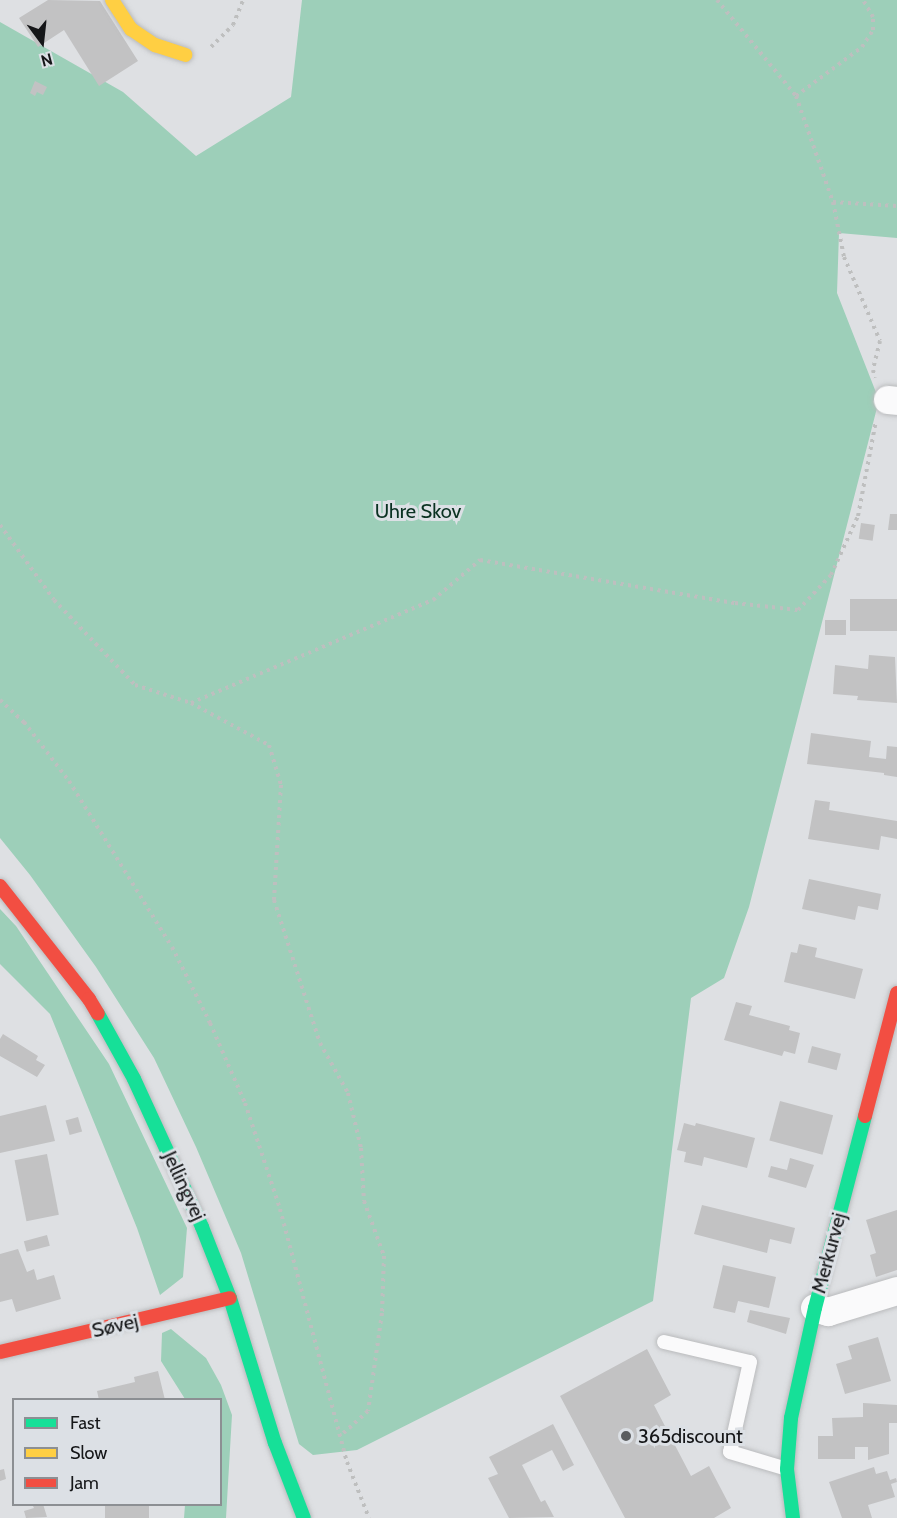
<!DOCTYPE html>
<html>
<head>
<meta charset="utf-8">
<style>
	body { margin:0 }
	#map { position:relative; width:897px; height:1518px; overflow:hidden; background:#dee0e3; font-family:Cabin,sans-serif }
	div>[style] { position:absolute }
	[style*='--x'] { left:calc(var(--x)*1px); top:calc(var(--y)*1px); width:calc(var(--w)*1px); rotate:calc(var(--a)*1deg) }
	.forest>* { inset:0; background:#9dcfb9 }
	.building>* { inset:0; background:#c2c2c3; transform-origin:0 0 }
	.path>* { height:4px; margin-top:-2px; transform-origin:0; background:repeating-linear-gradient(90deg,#bebfbf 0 3px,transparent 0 7.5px) }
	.roads { filter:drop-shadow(0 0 2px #babbbd) drop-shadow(0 0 2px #babbbd) }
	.lane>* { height:14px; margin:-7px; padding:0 7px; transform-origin:7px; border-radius:7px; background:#fafafb }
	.street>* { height:28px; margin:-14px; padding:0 14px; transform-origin:14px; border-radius:14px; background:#fafafb }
	.fast>* { height:14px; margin:-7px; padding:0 7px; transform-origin:7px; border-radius:7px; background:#16e098 }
	.slow>* { height:14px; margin:-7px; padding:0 7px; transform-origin:7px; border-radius:7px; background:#ffcf43 }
	.jam>* { height:14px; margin:-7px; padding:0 7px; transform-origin:7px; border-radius:7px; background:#f24e42 }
	.dots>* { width:16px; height:16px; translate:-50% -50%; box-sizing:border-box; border:3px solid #dce0e5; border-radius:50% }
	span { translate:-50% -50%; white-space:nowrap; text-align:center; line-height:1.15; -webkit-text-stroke:6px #dce0e5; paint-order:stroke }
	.park-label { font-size:20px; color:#0a3222 }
	.street-label { font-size:20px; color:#151618 }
	.poi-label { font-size:20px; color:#151618 }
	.left { translate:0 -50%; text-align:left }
	.legend { position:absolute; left:12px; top:1398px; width:210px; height:108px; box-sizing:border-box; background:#dce0e5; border:2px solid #8c8f93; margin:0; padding:8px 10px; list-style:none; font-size:18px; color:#151618 }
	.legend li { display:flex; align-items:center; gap:12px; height:30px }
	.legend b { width:30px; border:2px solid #8c8f93 }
	.north { position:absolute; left:12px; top:12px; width:60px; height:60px; -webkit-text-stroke:4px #dce0e5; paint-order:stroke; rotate:165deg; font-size:16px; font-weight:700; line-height:24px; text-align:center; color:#151618 }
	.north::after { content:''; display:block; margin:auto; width:21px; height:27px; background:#151618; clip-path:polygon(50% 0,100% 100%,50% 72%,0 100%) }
</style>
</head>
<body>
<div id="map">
	<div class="forest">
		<i style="clip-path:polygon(302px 0,897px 0,897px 238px,839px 233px,837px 293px,879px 400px,749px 907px,724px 978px,691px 998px,653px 1301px,357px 1450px,313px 1455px,299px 1444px,241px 1253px,196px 1147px,154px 1058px,96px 967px,30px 875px,0 838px,0 22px,123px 92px,196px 156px,291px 97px)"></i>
		<i style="clip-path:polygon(0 909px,16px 926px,109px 1064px,187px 1228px,183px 1277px,160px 1295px,137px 1228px,50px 1014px,0 964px)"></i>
		<i style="clip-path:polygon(171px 1329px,206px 1358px,221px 1385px,232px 1415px,226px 1518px,184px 1518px,185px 1505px,220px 1504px,220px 1400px,185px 1399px,161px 1361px,162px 1333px)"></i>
	</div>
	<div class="building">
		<i style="clip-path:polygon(48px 0,100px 1px,138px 61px,99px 86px,64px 30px,38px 47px,19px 18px)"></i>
		<i style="clip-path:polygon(35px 81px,47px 87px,43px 95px,37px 92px,35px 96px,30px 93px)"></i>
		<i style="clip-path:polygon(890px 514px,897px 514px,897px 530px,888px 530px)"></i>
		<i style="left:861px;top:523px;width:14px;height:16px;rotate:8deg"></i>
		<i style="left:897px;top:599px;width:32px;height:47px;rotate:90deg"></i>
		<i style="left:825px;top:620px;width:21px;height:15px"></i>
		<i style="clip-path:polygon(869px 655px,895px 657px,897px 703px,857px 700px,858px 696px,833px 694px,835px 665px,868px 669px)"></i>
		<i style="clip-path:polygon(811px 733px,871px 741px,869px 757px,886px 759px,887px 746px,897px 747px,897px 777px,884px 775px,884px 773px,807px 764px)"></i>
		<i style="clip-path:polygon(815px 800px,830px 802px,829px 810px,897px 821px,897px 839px,881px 836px,879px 850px,808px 839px)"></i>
		<i style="clip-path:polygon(809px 879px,881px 894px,878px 910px,858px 906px,855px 920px,802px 909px)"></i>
		<i style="clip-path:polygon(799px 944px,817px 948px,815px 957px,863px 969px,855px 999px,784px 982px,791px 952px,797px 953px)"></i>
		<i style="clip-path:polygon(736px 1002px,752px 1006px,749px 1015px,790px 1026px,789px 1030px,800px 1033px,795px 1054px,784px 1051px,782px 1056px,724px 1040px)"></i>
		<i style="clip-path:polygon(3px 1034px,38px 1056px,36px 1060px,45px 1065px,37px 1077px,0 1056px,0 1039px)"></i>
		<i style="left:812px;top:1046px;width:30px;height:17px;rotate:15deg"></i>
		<i style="left:780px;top:1101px;width:55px;height:41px;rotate:15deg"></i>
		<i style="clip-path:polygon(46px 1105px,55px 1141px,0 1153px,0 1116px)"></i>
		<i style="left:78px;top:1117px;width:15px;height:13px;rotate:74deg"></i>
		<i style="clip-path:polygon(684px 1123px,695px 1126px,696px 1123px,755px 1138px,747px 1168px,704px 1157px,702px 1166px,684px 1162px,686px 1152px,677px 1150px)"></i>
		<i style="left:47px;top:1154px;width:62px;height:33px;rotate:79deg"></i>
		<i style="clip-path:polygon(790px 1158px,814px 1165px,806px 1188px,768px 1177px,771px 1166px,787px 1170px)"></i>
		<i style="clip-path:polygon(702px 1205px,795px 1228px,791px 1244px,770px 1239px,767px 1253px,694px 1234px)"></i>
		<i style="clip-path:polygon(897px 1210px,897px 1270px,876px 1277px,870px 1255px,876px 1253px,866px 1220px)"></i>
		<i style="left:47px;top:1235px;width:11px;height:24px;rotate:75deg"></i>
		<i style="clip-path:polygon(18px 1249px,27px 1272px,34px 1269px,37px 1280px,54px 1275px,61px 1299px,16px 1312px,12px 1299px,0 1302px,0 1254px)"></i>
		<i style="clip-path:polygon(723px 1265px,776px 1277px,769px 1308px,738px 1301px,735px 1313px,713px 1308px)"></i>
		<i style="clip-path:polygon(750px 1310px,790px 1318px,786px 1334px,747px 1322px)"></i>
		<i style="clip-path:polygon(878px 1337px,891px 1381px,845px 1394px,836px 1364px,852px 1359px,848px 1346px)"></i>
		<i style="clip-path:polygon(647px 1349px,671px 1395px,654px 1405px,691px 1476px,709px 1466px,731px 1508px,714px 1518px,625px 1518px,560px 1396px)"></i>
		<i style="clip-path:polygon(158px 1371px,165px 1400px,99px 1400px,97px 1391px,135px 1382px,134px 1377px)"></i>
		<i style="clip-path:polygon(863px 1403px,897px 1405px,897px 1423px,889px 1423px,889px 1454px,868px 1460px,868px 1447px,855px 1447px,855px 1459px,818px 1459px,818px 1436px,833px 1436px,832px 1418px,863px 1417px)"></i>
		<i style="clip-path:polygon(553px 1424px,574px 1465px,563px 1471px,552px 1450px,522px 1465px,541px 1502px,545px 1500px,554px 1517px,509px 1518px,488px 1478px,498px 1474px,489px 1457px)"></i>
		<i style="clip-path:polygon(874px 1467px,876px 1474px,887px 1471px,890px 1480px,896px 1478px,897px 1482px,891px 1484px,895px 1497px,868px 1505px,872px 1518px,842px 1518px,829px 1482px)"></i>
		<i style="clip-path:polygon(4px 1469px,6px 1479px,0 1481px,0 1470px)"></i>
		<i style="clip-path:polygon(32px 1504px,43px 1504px,47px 1517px,26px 1518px,24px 1511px,34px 1508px)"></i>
		<i style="left:105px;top:1504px;width:44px;height:14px"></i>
	</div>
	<div class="path">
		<i style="--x:717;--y:0;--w:124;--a:50.5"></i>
		<i style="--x:796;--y:96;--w:112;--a:70.8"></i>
		<i style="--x:833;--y:202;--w:56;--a:78.7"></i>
		<i style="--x:844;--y:257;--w:91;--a:66.8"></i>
		<i style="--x:880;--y:341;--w:30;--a:104"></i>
		<i style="--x:873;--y:370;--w:8;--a:76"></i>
		<i style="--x:211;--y:47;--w:31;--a:-45"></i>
		<i style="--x:233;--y:25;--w:27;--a:-68"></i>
		<i style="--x:796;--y:96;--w:82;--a:-36.6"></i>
		<i style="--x:862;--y:47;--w:20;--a:-57"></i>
		<i style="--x:873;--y:30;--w:13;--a:-90"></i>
		<i style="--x:873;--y:17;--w:20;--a:-120"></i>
		<i style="--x:833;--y:202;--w:64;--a:3.6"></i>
		<i style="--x:0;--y:525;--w:92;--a:54.2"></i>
		<i style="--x:54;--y:600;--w:117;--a:46.4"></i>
		<i style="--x:135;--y:685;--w:59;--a:17.8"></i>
		<i style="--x:191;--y:703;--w:89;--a:28.3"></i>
		<i style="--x:269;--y:745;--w:42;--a:73.3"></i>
		<i style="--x:281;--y:785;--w:115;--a:93.5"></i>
		<i style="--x:274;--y:900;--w:150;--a:72.2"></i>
		<i style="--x:320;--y:1043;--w:57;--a:60.8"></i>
		<i style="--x:348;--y:1093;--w:57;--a:76.7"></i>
		<i style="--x:361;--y:1148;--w:53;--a:86.8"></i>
		<i style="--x:364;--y:1201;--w:59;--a:70"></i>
		<i style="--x:384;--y:1256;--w:57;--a:92"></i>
		<i style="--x:382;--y:1313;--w:99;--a:98.1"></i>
		<i style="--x:368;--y:1411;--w:36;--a:138"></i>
		<i style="--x:0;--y:700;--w:33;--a:43"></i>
		<i style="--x:24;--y:722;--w:74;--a:52.7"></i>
		<i style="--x:69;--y:781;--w:195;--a:58.2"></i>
		<i style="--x:172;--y:947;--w:85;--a:63.4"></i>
		<i style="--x:210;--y:1023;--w:87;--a:66.4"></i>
		<i style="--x:245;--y:1103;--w:112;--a:71.7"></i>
		<i style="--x:280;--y:1209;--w:262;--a:75.2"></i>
		<i style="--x:347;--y:1462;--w:60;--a:68.6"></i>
		<i style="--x:191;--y:703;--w:263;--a:-23.1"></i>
		<i style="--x:433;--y:600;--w:62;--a:-40.4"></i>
		<i style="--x:480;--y:560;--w:259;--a:9.6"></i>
		<i style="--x:735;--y:603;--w:63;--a:6.3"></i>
		<i style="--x:798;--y:610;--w:48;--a:-46.7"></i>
		<i style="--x:831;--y:575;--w:65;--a:-65.4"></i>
		<i style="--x:858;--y:516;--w:97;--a:-79.3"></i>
	</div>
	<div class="roads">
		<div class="lane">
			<i style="--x:664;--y:1342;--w:88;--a:13.1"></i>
			<i style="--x:750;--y:1362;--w:92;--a:102.5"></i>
			<i style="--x:730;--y:1452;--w:59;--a:16.6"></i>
		</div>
		<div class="street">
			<i style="--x:888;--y:400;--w:9;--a:6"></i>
			<i style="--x:815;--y:1308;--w:14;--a:17"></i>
			<i style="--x:828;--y:1312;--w:72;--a:-16.9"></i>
		</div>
		<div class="fast">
			<i style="--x:98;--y:1014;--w:74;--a:61"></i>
			<i style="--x:134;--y:1079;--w:163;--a:65.3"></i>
			<i style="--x:202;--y:1227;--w:76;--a:68.5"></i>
			<i style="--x:230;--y:1298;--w:152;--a:72.8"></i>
			<i style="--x:275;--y:1443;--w:80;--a:68.9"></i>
			<i style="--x:793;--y:1518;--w:49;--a:-97"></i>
			<i style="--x:787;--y:1469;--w:51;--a:-85.5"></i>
			<i style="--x:791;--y:1418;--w:113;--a:-77.7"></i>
			<i style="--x:815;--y:1308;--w:198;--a:-75.4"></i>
		</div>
		<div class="slow">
			<i style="--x:112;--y:0;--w:35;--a:57"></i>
			<i style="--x:131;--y:29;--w:29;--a:34"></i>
			<i style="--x:155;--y:45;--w:32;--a:18"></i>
		</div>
		<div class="jam">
			<i style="--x:0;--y:886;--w:144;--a:51.8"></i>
			<i style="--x:89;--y:999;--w:17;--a:59"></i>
			<i style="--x:865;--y:1116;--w:127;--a:-75.4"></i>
			<i style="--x:0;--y:1352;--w:236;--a:-13.2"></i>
		</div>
	</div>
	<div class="dots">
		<i style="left:626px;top:1436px;background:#5b5d5f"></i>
	</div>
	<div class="park-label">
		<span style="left:418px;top:511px">Uhre Skov</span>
	</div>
	<div class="street-label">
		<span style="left:184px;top:1186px;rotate:65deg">Jellingvej</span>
		<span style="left:829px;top:1253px;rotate:-75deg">Merkurvej</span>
		<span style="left:115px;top:1326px;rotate:-13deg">Søvej</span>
	</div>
	<div class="poi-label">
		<span class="left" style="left:638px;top:1436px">365discount</span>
	</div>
	<ul class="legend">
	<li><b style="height:8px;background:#16e098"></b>Fast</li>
	<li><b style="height:8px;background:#ffcf43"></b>Slow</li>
	<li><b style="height:8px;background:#f24e42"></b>Jam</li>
	</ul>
	<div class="north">N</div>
</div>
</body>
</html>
